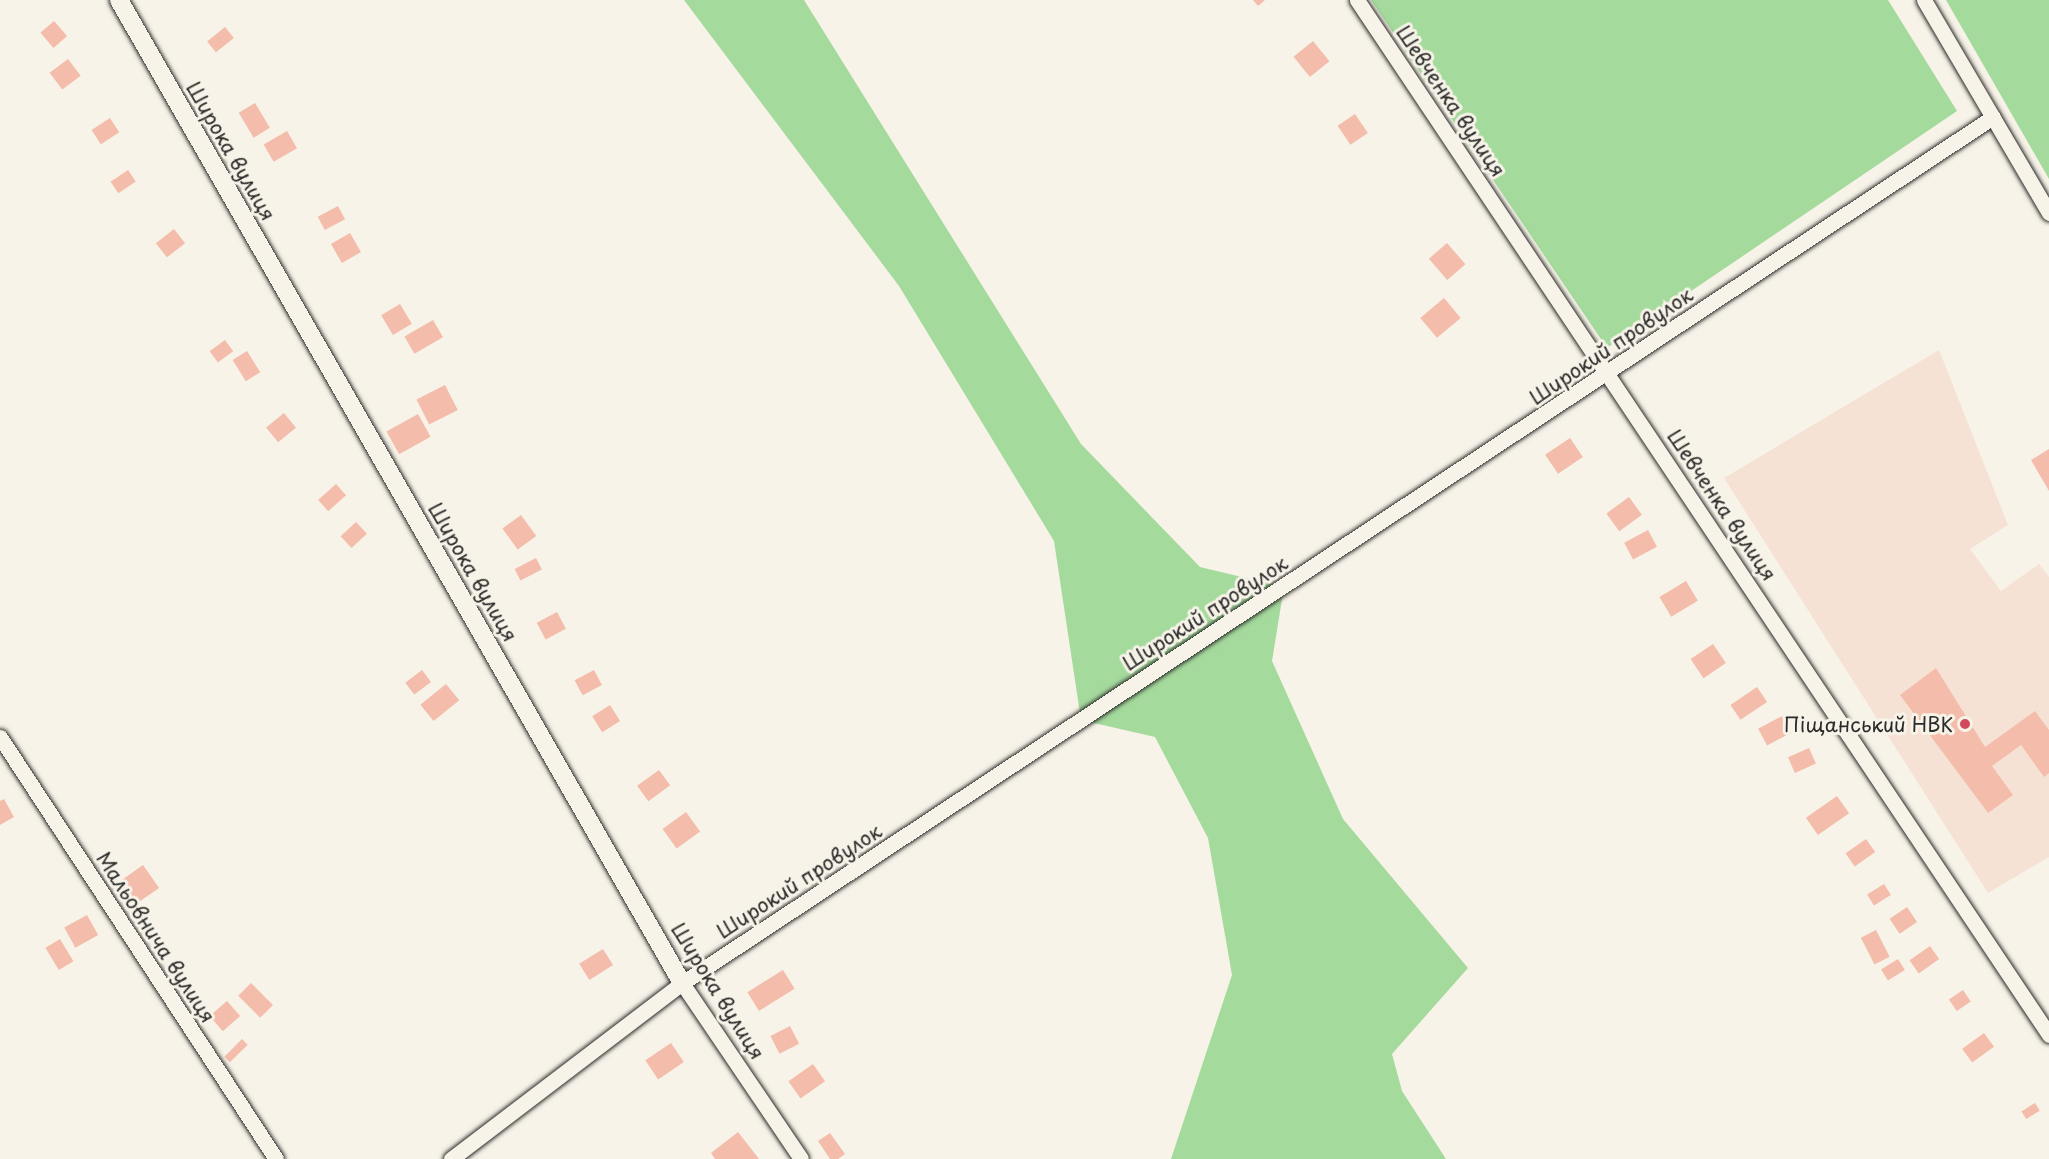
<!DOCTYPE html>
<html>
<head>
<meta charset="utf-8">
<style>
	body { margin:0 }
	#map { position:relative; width:2049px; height:1159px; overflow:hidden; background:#f7f3e8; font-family:"Playpen Sans",sans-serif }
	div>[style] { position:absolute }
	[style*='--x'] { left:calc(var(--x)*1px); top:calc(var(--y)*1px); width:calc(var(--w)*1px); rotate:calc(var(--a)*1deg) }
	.built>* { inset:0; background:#f6e2d5 }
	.green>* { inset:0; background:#a5da9d }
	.building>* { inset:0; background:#f4bcaa; transform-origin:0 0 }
	.roads { filter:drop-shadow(0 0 2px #2b2b2b) drop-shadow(0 0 2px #2b2b2b) }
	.minor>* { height:15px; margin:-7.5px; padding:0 7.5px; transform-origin:7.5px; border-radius:7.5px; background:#f7f3e8 }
	.tertiary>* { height:18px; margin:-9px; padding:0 9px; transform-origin:9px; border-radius:9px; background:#f7f3e8 }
	.dots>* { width:16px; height:16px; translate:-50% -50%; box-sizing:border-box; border:3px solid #f7f3e8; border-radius:50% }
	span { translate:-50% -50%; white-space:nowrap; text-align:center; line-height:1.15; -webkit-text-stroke:6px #f7f3e8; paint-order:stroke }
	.street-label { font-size:20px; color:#2b2b2b }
	.poi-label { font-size:20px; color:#2b2b2b }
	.right { translate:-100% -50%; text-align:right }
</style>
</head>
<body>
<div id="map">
	<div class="built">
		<i style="clip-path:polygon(1939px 350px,2008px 525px,1970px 549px,2001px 591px,2039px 564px,2049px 577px,2049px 857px,1988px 893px,1724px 478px)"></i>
	</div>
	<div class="green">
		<i style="clip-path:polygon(684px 0,804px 0,1081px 444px,1200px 567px,1284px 587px,1272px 661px,1343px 819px,1468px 968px,1392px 1054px,1402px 1091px,1446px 1159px,1171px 1159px,1232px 975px,1208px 838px,1155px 737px,1081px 720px,1054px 541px,899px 286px)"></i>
		<i style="clip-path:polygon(1371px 0,1888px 0,1957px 111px,1607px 348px)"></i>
		<i style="clip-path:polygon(1946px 0,2049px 0,2049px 179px)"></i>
	</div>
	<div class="building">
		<i style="clip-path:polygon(1253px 0,1265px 0,1258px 6px)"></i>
		<i style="left:54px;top:21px;width:20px;height:18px;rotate:49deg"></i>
		<i style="left:225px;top:27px;width:14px;height:23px;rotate:51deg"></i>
		<i style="left:1313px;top:41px;width:26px;height:25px;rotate:51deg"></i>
		<i style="left:68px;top:59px;width:21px;height:23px;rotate:53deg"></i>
		<i style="left:255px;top:103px;width:29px;height:19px;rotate:59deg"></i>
		<i style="left:1355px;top:114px;width:23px;height:21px;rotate:56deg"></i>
		<i style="left:110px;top:118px;width:17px;height:22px;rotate:57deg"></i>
		<i style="left:287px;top:131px;width:20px;height:27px;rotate:60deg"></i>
		<i style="left:128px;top:170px;width:14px;height:21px;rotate:56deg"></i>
		<i style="left:338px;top:206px;width:15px;height:23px;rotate:62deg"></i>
		<i style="left:174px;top:229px;width:18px;height:23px;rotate:52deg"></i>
		<i style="left:350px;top:233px;width:22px;height:22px;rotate:60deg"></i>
		<i style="left:1447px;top:243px;width:28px;height:24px;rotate:49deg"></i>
		<i style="left:1444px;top:298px;width:26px;height:31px;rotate:50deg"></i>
		<i style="left:400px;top:304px;width:23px;height:22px;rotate:59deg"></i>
		<i style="left:433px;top:320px;width:20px;height:33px;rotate:60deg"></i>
		<i style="left:225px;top:340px;width:14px;height:19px;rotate:54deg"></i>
		<i style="left:247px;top:351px;width:25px;height:17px;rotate:58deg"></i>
		<i style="left:445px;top:385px;width:28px;height:32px;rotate:63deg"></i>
		<i style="left:284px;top:413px;width:19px;height:23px;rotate:51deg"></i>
		<i style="left:418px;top:414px;width:26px;height:36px;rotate:61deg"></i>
		<i style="left:1570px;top:438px;width:23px;height:30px;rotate:56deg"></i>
		<i style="clip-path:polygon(2049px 449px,2049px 491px,2031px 460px)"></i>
		<i style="left:336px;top:484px;width:15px;height:24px;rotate:48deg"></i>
		<i style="left:1629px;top:497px;width:22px;height:28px;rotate:54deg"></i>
		<i style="left:521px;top:515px;width:26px;height:23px;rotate:54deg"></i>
		<i style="left:356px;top:522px;width:16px;height:21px;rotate:47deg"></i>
		<i style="left:1648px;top:530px;width:19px;height:27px;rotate:62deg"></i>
		<i style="left:536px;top:558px;width:13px;height:24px;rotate:63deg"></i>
		<i style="left:1686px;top:581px;width:23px;height:31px;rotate:59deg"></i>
		<i style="left:557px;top:612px;width:19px;height:23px;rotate:62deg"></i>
		<i style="left:1713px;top:644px;width:23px;height:27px;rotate:56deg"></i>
		<i style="clip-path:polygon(1936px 668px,1985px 747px,2035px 711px,2049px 730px,2049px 773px,2044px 777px,2021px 745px,1992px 766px,2013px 795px,1988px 813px,1900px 695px)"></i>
		<i style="left:422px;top:670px;width:15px;height:21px;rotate:53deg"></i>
		<i style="left:594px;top:670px;width:17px;height:22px;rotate:62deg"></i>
		<i style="left:446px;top:684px;width:21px;height:33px;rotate:51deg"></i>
		<i style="left:1757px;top:687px;width:18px;height:32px;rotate:56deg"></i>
		<i style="left:610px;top:705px;width:19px;height:21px;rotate:58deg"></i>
		<i style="left:1782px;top:716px;width:19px;height:27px;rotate:62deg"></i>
		<i style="left:1809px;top:748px;width:17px;height:23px;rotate:66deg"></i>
		<i style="left:659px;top:770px;width:19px;height:27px;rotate:54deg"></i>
		<i style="left:1837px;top:796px;width:21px;height:38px;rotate:55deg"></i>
		<i style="clip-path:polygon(4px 799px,14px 817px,0 825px,0 801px)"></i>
		<i style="left:686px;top:812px;width:24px;height:29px;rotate:54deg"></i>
		<i style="left:1866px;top:839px;width:16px;height:25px;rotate:55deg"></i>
		<i style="left:143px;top:865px;width:28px;height:29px;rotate:55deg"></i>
		<i style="left:1884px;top:884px;width:13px;height:20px;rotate:58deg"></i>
		<i style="left:1907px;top:907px;width:18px;height:21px;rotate:56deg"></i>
		<i style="left:87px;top:915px;width:23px;height:26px;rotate:61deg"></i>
		<i style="left:1876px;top:930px;width:30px;height:17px;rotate:63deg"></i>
		<i style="left:60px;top:939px;width:26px;height:17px;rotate:59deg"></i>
		<i style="left:1930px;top:946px;width:16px;height:25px;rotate:55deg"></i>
		<i style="left:603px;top:949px;width:19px;height:28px;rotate:58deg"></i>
		<i style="left:1898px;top:959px;width:13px;height:20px;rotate:58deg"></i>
		<i style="left:783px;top:970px;width:22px;height:42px;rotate:58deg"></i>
		<i style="left:251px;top:983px;width:31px;height:18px;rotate:45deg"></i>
		<i style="left:1963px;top:990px;width:14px;height:17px;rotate:56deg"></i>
		<i style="left:227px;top:1001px;width:20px;height:23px;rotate:49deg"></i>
		<i style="left:790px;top:1026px;width:20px;height:22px;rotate:63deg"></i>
		<i style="left:1984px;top:1033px;width:17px;height:27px;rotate:54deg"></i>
		<i style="left:242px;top:1039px;width:8px;height:25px;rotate:45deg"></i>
		<i style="left:671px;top:1043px;width:23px;height:31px;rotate:56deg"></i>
		<i style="left:813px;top:1064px;width:21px;height:30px;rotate:55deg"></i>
		<i style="left:2035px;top:1103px;width:9px;height:16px;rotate:58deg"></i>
		<i style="clip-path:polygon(738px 1132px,759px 1159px,715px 1159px,711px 1153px)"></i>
		<i style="clip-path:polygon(830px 1133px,845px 1154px,838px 1159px,830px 1159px,818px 1141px)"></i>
	</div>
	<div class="roads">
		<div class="minor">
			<i style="--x:1357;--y:0;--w:1245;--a:56.23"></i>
			<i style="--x:1924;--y:0;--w:247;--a:59.6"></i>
			<i style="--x:0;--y:737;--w:504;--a:56.81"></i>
			<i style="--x:682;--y:983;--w:212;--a:55.9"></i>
			<i style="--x:451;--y:1159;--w:290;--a:-37.3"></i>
			<i style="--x:682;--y:983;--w:1571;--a:-33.45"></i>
		</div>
		<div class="tertiary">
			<i style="--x:119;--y:0;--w:1133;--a:60.2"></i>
		</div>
	</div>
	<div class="dots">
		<i style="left:1965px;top:724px;background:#d1495b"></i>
	</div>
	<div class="street-label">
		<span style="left:1451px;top:101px;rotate:56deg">Шевченка вулиця</span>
		<span style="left:231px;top:151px;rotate:60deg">Широка вулиця</span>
		<span style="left:1611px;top:346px;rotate:-34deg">Широкий провулок</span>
		<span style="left:1722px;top:505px;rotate:56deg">Шевченка вулиця</span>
		<span style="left:473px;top:572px;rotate:60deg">Широка вулиця</span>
		<span style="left:1205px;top:613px;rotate:-33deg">Широкий провулок</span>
		<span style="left:799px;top:881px;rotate:-33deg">Широкий провулок</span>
		<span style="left:156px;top:937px;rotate:57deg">Мальовнича вулиця</span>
		<span style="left:718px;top:991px;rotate:58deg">Широка вулиця</span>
	</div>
	<div class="poi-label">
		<span class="right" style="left:1953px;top:724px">Піщанський НВК</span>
	</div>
</div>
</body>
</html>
